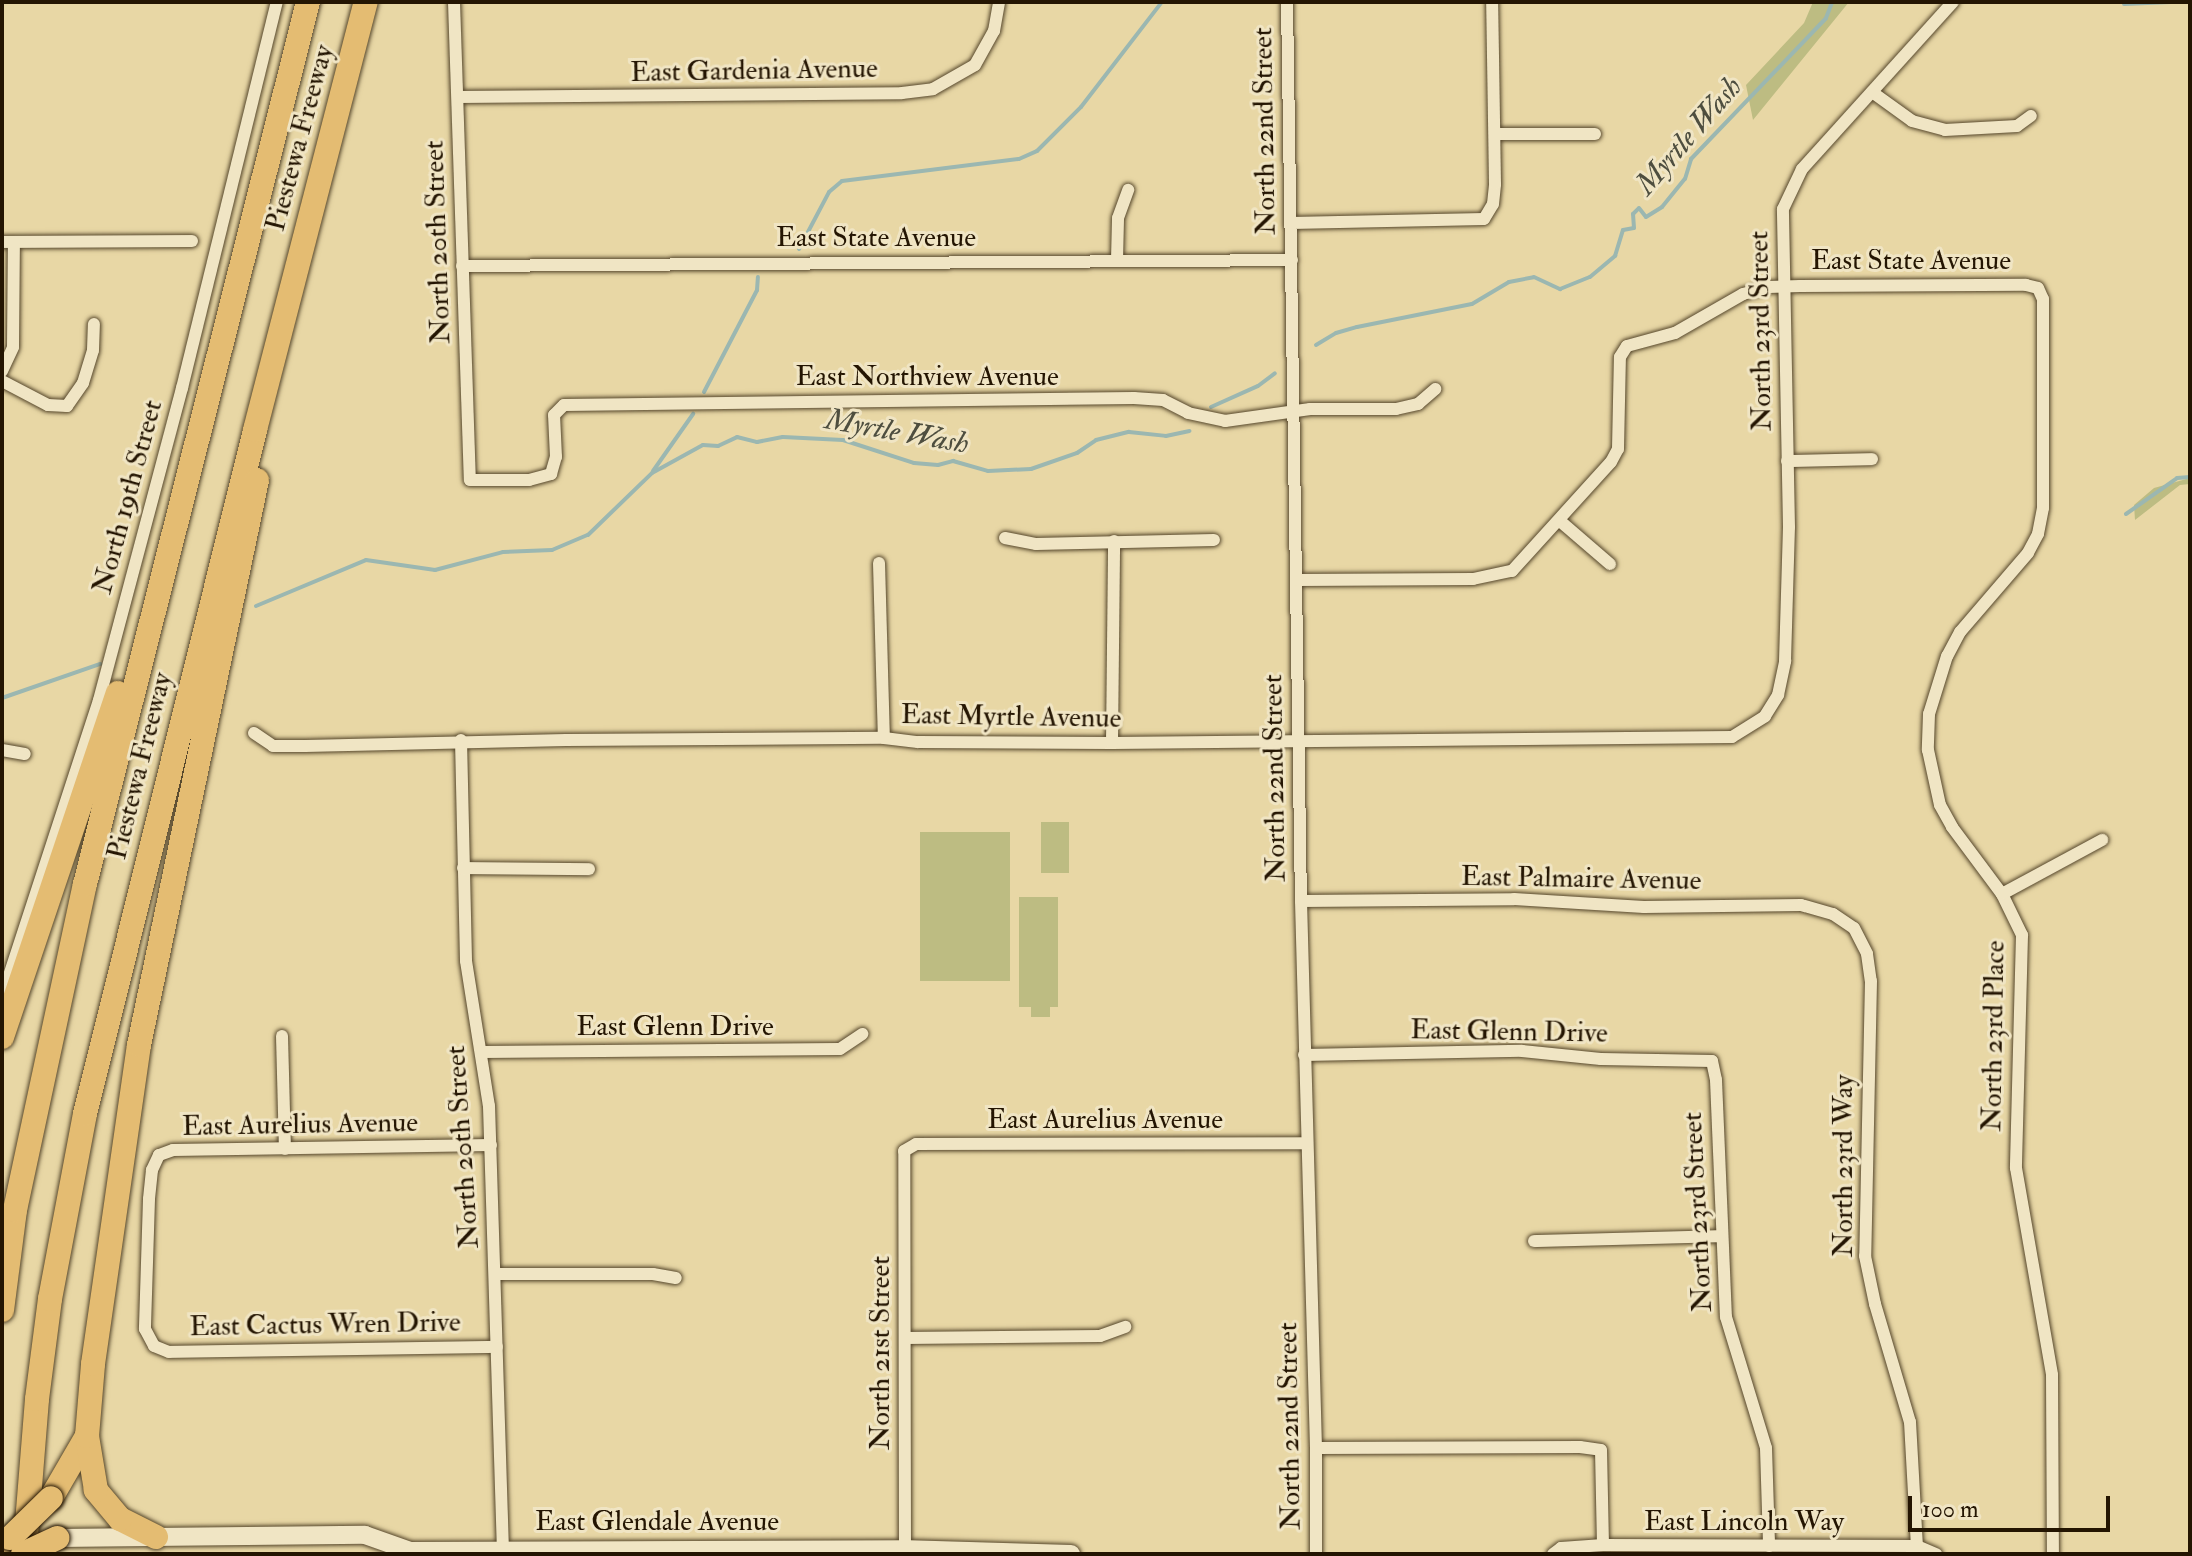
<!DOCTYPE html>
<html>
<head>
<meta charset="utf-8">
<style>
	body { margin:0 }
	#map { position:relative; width:2192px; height:1556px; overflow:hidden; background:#e8d7a5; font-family:"IM FELL Double Pica",serif }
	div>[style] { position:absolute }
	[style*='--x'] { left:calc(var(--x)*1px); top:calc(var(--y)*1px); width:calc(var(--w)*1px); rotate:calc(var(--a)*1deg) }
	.green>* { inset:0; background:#bdbc82; transform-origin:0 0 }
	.stream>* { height:4px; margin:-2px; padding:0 2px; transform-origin:2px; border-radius:2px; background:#9bb7b1 }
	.roads { filter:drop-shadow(0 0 2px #55462b) drop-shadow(0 0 2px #55462b) }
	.minor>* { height:12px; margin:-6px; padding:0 6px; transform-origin:6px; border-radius:6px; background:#f0e5c4 }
	.secondary>* { height:18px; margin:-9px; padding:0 9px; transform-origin:9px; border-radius:9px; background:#f0e5c4 }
	.motorway>* { height:24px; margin:-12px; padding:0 12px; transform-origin:12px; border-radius:12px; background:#e4bc72 }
	.bridges { filter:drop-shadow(0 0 2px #241502) drop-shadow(0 0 2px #241502) }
	.motorway-bridge>* { height:24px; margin:-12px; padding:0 12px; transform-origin:12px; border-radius:12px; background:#e4bc72 }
	span { translate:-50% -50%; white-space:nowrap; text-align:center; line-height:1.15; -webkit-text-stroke:6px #f0e5c4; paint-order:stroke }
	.street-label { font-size:28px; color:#241502 }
	.water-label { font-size:30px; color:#4e4e3f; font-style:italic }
	.frame { position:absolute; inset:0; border:4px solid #241502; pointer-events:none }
	.scale { position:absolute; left:1908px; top:1496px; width:202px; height:36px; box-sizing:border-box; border:4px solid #241502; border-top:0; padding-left:10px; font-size:24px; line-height:28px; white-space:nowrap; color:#241502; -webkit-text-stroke:6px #f0e5c4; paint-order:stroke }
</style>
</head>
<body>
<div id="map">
	<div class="green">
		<i style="clip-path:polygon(1813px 2px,1849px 2px,1753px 120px,1746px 85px,1804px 23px)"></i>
		<i style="clip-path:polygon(2190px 478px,2190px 484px,2180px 485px,2135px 520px,2134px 505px,2154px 488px)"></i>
		<i style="left:1041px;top:822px;width:28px;height:51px"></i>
		<i style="left:920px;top:832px;width:90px;height:149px"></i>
		<i style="clip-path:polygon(1019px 897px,1058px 897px,1058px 1007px,1050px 1007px,1050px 1017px,1031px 1017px,1031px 1007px,1019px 1007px)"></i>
	</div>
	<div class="stream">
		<i style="--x:2124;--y:4;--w:47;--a:-2.4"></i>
		<i style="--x:799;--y:249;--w:64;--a:-62.2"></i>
		<i style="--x:829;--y:192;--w:17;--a:-40"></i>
		<i style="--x:842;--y:181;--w:178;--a:-7.1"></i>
		<i style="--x:1019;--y:159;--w:20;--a:-24"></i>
		<i style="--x:1037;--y:151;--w:62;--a:-45"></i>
		<i style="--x:1081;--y:107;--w:133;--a:-52.4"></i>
		<i style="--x:1316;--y:345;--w:23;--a:-31"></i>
		<i style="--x:1336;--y:333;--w:22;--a:-16"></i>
		<i style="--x:1357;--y:327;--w:117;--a:-11.3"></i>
		<i style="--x:1472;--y:304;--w:43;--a:-30.7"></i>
		<i style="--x:1509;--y:282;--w:25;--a:-11"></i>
		<i style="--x:1534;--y:277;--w:29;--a:25"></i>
		<i style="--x:1560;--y:289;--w:32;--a:-22"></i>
		<i style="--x:1590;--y:277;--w:33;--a:-40"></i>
		<i style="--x:1615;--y:256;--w:27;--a:-73"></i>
		<i style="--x:1623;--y:230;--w:11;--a:-10"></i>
		<i style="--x:1634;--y:228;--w:14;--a:-94"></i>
		<i style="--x:1633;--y:214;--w:8;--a:-45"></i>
		<i style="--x:1639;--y:208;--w:11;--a:52"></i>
		<i style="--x:1646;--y:217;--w:19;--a:-32"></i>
		<i style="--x:1662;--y:207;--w:36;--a:-51"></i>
		<i style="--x:1685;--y:179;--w:21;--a:-73"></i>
		<i style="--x:1691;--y:159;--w:195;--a:-46.2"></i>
		<i style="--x:1826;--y:18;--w:17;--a:-69"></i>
		<i style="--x:704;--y:392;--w:115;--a:-62.5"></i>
		<i style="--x:757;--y:290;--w:13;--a:-86"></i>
		<i style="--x:1211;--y:407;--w:51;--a:-24.1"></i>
		<i style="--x:1258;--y:386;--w:21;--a:-37"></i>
		<i style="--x:653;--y:471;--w:70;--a:-54.9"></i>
		<i style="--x:2126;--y:514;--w:62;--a:-35.2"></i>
		<i style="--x:2177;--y:478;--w:13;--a:-4"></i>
		<i style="--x:256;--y:606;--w:119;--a:-22.7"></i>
		<i style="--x:366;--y:560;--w:70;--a:8.2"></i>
		<i style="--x:435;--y:570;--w:70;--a:-14.8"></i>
		<i style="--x:503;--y:552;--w:49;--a:-2.3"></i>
		<i style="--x:552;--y:550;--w:39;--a:-23"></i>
		<i style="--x:588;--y:535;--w:89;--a:-44.1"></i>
		<i style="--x:652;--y:473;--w:58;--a:-28.8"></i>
		<i style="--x:703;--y:445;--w:15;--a:4"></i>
		<i style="--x:718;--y:446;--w:21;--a:-25"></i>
		<i style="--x:737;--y:437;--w:21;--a:14"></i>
		<i style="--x:757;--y:442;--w:26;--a:-11"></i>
		<i style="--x:783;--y:437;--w:60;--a:2.9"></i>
		<i style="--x:843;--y:440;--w:75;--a:17.9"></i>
		<i style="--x:914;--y:463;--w:24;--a:5"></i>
		<i style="--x:938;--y:465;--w:16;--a:-15"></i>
		<i style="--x:953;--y:461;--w:36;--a:16"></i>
		<i style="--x:988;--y:471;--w:43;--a:-2.7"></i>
		<i style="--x:1031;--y:469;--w:49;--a:-19.2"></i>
		<i style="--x:1077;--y:453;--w:23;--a:-34"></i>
		<i style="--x:1096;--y:440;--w:34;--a:-14"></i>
		<i style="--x:1129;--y:432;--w:37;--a:6"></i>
		<i style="--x:1166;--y:436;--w:24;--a:-12"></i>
		<i style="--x:2;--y:698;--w:104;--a:-19.1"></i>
	</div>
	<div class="roads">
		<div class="minor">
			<i style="--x:454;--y:2;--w:478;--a:88.1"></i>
			<i style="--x:470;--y:480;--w:59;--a:0"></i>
			<i style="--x:529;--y:480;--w:23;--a:-15"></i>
			<i style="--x:551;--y:474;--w:18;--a:-74"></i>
			<i style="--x:556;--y:457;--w:42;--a:-92.7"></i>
			<i style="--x:554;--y:415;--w:14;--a:-45"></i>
			<i style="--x:564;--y:405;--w:570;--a:-0.7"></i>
			<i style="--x:1134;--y:398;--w:29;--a:4"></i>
			<i style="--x:1163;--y:400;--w:28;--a:27"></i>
			<i style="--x:1188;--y:413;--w:38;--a:12"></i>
			<i style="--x:1225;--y:421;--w:86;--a:-8"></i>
			<i style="--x:1310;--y:409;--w:86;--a:0"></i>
			<i style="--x:1396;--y:409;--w:23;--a:-13"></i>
			<i style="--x:1418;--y:404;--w:23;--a:-41"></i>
			<i style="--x:1287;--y:2;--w:899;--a:89.11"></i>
			<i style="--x:1301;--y:901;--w:547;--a:88.43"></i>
			<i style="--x:1316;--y:1448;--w:106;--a:90"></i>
			<i style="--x:1872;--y:92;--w:49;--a:35.9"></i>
			<i style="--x:1912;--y:121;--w:34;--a:15"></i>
			<i style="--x:1945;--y:130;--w:72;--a:-3.2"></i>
			<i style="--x:2017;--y:126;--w:17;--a:-36"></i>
			<i style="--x:458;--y:97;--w:444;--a:-0.5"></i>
			<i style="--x:902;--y:93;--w:31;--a:-7"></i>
			<i style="--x:933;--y:89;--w:48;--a:-29.7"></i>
			<i style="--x:975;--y:65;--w:39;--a:-61"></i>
			<i style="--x:994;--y:31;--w:29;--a:-80"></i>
			<i style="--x:1495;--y:134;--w:100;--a:0"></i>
			<i style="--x:1291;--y:223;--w:193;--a:-1.2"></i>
			<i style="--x:1484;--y:219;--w:17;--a:-59"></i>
			<i style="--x:1493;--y:204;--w:20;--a:-84"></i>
			<i style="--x:1495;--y:184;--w:182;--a:-90.9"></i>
			<i style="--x:2;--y:242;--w:190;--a:-0.3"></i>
			<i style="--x:1117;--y:260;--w:42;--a:-88.6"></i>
			<i style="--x:1118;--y:218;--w:30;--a:-70"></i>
			<i style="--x:462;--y:266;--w:830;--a:-0.41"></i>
			<i style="--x:2;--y:371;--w:26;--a:-65"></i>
			<i style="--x:13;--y:347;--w:105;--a:-89.5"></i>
			<i style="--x:2;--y:381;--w:52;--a:27.6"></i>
			<i style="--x:48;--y:405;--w:19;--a:3"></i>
			<i style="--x:67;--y:406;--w:28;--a:-55"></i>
			<i style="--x:83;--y:383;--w:34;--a:-73"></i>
			<i style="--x:93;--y:350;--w:26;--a:-88"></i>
			<i style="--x:1787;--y:461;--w:85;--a:-1.3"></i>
			<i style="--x:1560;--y:521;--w:66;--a:40.7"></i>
			<i style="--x:1005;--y:538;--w:32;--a:11"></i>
			<i style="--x:1036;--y:544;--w:178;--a:-1.3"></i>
			<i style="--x:879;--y:563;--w:175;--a:88.4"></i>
			<i style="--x:1297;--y:580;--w:176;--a:-0.3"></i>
			<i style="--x:1473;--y:579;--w:40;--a:-12"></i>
			<i style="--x:1512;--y:571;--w:147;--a:-47.8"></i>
			<i style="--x:1611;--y:462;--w:15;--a:-62"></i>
			<i style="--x:1618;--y:449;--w:92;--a:-88.8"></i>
			<i style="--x:1620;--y:357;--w:13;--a:-58"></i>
			<i style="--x:1627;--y:346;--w:50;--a:-15.2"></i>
			<i style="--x:1675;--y:333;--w:78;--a:-29.8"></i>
			<i style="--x:1743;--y:294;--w:27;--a:-15"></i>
			<i style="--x:1769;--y:287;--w:31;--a:-2"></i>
			<i style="--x:1800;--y:286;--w:226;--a:-0.3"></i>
			<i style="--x:2026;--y:285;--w:12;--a:14"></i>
			<i style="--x:2038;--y:288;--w:12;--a:66"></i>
			<i style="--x:2043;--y:299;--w:209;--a:90"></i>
			<i style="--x:2043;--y:508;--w:26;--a:101"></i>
			<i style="--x:2038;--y:534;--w:21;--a:118"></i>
			<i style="--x:2028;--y:553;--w:104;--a:130.7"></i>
			<i style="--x:1960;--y:632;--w:27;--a:118"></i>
			<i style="--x:1947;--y:656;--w:61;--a:107.2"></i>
			<i style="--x:1929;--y:714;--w:36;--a:92"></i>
			<i style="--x:1928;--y:750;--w:56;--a:77.7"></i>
			<i style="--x:1940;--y:805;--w:25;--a:61"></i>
			<i style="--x:1952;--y:827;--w:84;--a:53.3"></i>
			<i style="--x:2002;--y:894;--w:46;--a:64"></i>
			<i style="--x:2022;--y:935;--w:233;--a:91.5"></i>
			<i style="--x:2016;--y:1168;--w:210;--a:80.1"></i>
			<i style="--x:2052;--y:1375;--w:179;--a:89.7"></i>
			<i style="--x:254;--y:733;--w:23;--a:34"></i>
			<i style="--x:273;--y:746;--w:32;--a:0"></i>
			<i style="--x:305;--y:746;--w:261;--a:-1.3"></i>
			<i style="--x:566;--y:740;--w:318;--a:-0.4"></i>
			<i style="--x:884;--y:738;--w:34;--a:7"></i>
			<i style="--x:918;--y:742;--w:194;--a:0.3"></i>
			<i style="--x:1112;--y:743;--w:620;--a:-0.55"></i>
			<i style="--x:1732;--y:737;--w:39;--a:-32"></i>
			<i style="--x:1765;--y:716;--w:25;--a:-58"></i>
			<i style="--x:1778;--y:695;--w:35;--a:-78"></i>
			<i style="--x:1785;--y:661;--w:134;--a:-88.3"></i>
			<i style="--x:1789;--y:527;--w:318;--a:-91.1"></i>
			<i style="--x:1783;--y:209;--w:44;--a:-64.6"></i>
			<i style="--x:1802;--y:169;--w:225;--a:-47.9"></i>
			<i style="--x:461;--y:740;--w:221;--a:88.7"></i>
			<i style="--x:466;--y:961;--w:147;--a:81"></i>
			<i style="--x:489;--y:1106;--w:444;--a:88.2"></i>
			<i style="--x:1112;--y:743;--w:202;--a:-89.4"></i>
			<i style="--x:2;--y:750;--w:23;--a:10"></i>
			<i style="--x:463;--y:868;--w:126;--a:0.5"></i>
			<i style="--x:2002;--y:894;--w:114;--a:-28.4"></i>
			<i style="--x:1301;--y:901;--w:213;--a:-0.5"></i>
			<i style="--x:1514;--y:899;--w:130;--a:3.5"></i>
			<i style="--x:1644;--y:907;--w:157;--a:-0.7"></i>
			<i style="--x:1801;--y:905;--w:33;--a:16"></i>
			<i style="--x:1833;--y:914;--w:25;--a:34"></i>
			<i style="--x:1854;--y:928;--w:29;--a:63"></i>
			<i style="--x:1867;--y:954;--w:27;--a:82"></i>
			<i style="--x:1871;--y:981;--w:275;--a:91.2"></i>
			<i style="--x:1865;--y:1256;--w:49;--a:78.2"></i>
			<i style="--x:1875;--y:1304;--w:123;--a:73.5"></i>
			<i style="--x:1910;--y:1422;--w:124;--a:86.8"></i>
			<i style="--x:2;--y:997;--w:312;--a:-71.9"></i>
			<i style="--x:99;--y:700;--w:323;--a:-75.1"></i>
			<i style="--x:182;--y:388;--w:398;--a:-76.2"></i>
			<i style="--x:282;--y:1036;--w:113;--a:88.5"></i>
			<i style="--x:482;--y:1052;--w:358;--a:-0.5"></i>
			<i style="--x:840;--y:1049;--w:27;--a:-34"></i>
			<i style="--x:1304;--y:1055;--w:218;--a:-1.1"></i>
			<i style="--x:1522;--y:1051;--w:79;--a:5.8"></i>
			<i style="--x:1601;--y:1059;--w:111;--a:1"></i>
			<i style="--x:1712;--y:1061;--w:19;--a:78"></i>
			<i style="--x:1716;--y:1080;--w:237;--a:87.6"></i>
			<i style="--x:1726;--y:1317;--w:137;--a:73"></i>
			<i style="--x:1766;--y:1448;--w:98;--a:88.2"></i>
			<i style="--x:491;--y:1145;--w:318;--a:179.1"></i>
			<i style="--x:173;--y:1150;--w:15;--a:160"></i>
			<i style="--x:159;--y:1155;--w:17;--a:115"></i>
			<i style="--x:152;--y:1170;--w:29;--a:96"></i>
			<i style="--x:149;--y:1199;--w:130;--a:91.8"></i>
			<i style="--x:145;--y:1329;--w:19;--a:62"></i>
			<i style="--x:154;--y:1346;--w:16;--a:22"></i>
			<i style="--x:169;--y:1352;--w:328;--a:-0.9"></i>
			<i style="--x:1534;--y:1241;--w:186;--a:-1.5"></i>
			<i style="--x:496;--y:1274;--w:157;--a:0"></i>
			<i style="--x:653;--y:1274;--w:23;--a:10"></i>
			<i style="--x:905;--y:1338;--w:195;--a:-0.6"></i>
			<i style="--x:1100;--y:1336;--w:27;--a:-20"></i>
			<i style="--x:1316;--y:1448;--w:264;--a:-0.2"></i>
			<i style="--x:1580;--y:1447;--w:21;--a:8"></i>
			<i style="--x:1601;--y:1450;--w:95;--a:88.8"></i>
			<i style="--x:905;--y:1554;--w:403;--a:-90.1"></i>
			<i style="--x:904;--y:1151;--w:14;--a:-30"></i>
			<i style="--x:916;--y:1144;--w:391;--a:-0.1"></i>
			<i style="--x:1553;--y:1554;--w:10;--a:-37"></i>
			<i style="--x:1561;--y:1548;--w:42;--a:-4.1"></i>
			<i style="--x:1603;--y:1545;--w:314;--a:0.2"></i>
			<i style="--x:1917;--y:1546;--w:21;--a:23"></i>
		</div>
		<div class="secondary">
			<i style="--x:57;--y:1538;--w:308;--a:-0.6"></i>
			<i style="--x:365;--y:1535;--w:48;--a:19.6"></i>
			<i style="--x:398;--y:1554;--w:12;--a:-14"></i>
			<i style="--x:410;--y:1551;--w:495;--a:-0.2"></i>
			<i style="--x:905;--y:1549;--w:166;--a:1.7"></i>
		</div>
		<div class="motorway">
			<i style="--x:2;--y:1037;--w:363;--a:-71.4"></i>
			<i style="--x:2;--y:1310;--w:101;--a:-82.6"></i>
			<i style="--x:15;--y:1210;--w:333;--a:-77.9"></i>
			<i style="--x:85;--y:884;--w:910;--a:-75.81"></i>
			<i style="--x:51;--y:1498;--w:72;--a:-59.9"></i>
			<i style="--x:26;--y:1536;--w:137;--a:-85.4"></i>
			<i style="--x:37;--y:1399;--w:101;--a:-82.6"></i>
			<i style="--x:50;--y:1299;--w:188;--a:-79.3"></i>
			<i style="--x:85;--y:1114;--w:705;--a:-76.04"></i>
			<i style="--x:255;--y:430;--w:442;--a:-75.5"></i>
			<i style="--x:156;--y:1537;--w:40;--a:-153.4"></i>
			<i style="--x:120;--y:1519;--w:38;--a:-130"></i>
			<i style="--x:96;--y:1490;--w:55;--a:-99.5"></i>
			<i style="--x:87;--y:1436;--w:72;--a:-85.2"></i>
			<i style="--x:93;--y:1364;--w:322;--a:-81.8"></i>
			<i style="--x:139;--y:1045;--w:577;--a:-78.2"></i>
			<i style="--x:2;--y:1548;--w:12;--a:31"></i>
		</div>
	</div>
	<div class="bridges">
		<div class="motorway-bridge">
			<i style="--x:10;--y:1538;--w:57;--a:-44.3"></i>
			<i style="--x:23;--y:1554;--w:38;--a:-25"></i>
		</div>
	</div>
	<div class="street-label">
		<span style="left:754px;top:71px;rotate:-1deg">East Gardenia Avenue</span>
		<span style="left:1265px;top:131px;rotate:-91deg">North 22nd Street</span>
		<span style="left:300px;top:138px;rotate:-75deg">Piestewa Freeway</span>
		<span style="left:876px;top:238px">East State Avenue</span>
		<span style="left:438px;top:242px;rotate:-92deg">North 20th Street</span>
		<span style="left:1911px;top:261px">East State Avenue</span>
		<span style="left:1761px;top:331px;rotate:-91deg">North 23rd Street</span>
		<span style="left:927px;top:377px">East Northview Avenue</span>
		<span style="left:128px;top:497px;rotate:-75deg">North 19th Street</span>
		<span style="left:1011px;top:717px;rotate:1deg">East Myrtle Avenue</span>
		<span style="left:140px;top:766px;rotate:-76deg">Piestewa Freeway</span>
		<span style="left:1275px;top:778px;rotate:-91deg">North 22nd Street</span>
		<span style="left:1581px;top:879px;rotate:1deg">East Palmaire Avenue</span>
		<span style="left:675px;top:1027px">East Glenn Drive</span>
		<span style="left:1509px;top:1032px;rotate:1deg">East Glenn Drive</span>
		<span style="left:1994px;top:1036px;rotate:-89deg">North 23rd Place</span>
		<span style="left:1105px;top:1120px">East Aurelius Avenue</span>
		<span style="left:300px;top:1125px;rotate:-1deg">East Aurelius Avenue</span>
		<span style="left:463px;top:1147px;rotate:-94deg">North 20th Street</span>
		<span style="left:1844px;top:1166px;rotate:-90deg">North 23rd Way</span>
		<span style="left:1698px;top:1212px;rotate:-93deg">North 23rd Street</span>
		<span style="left:325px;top:1325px;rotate:-1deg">East Cactus Wren Drive</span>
		<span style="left:881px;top:1353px;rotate:-90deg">North 21st Street</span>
		<span style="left:1290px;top:1426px;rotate:-91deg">North 22nd Street</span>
		<span style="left:657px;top:1522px">East Glendale Avenue</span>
		<span style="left:1744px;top:1522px">East Lincoln Way</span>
	</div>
	<div class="water-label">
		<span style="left:1689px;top:136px;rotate:-49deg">Myrtle Wash</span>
		<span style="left:897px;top:432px;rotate:10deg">Myrtle Wash</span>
	</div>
	<div class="frame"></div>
	<div class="scale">100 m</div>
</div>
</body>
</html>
